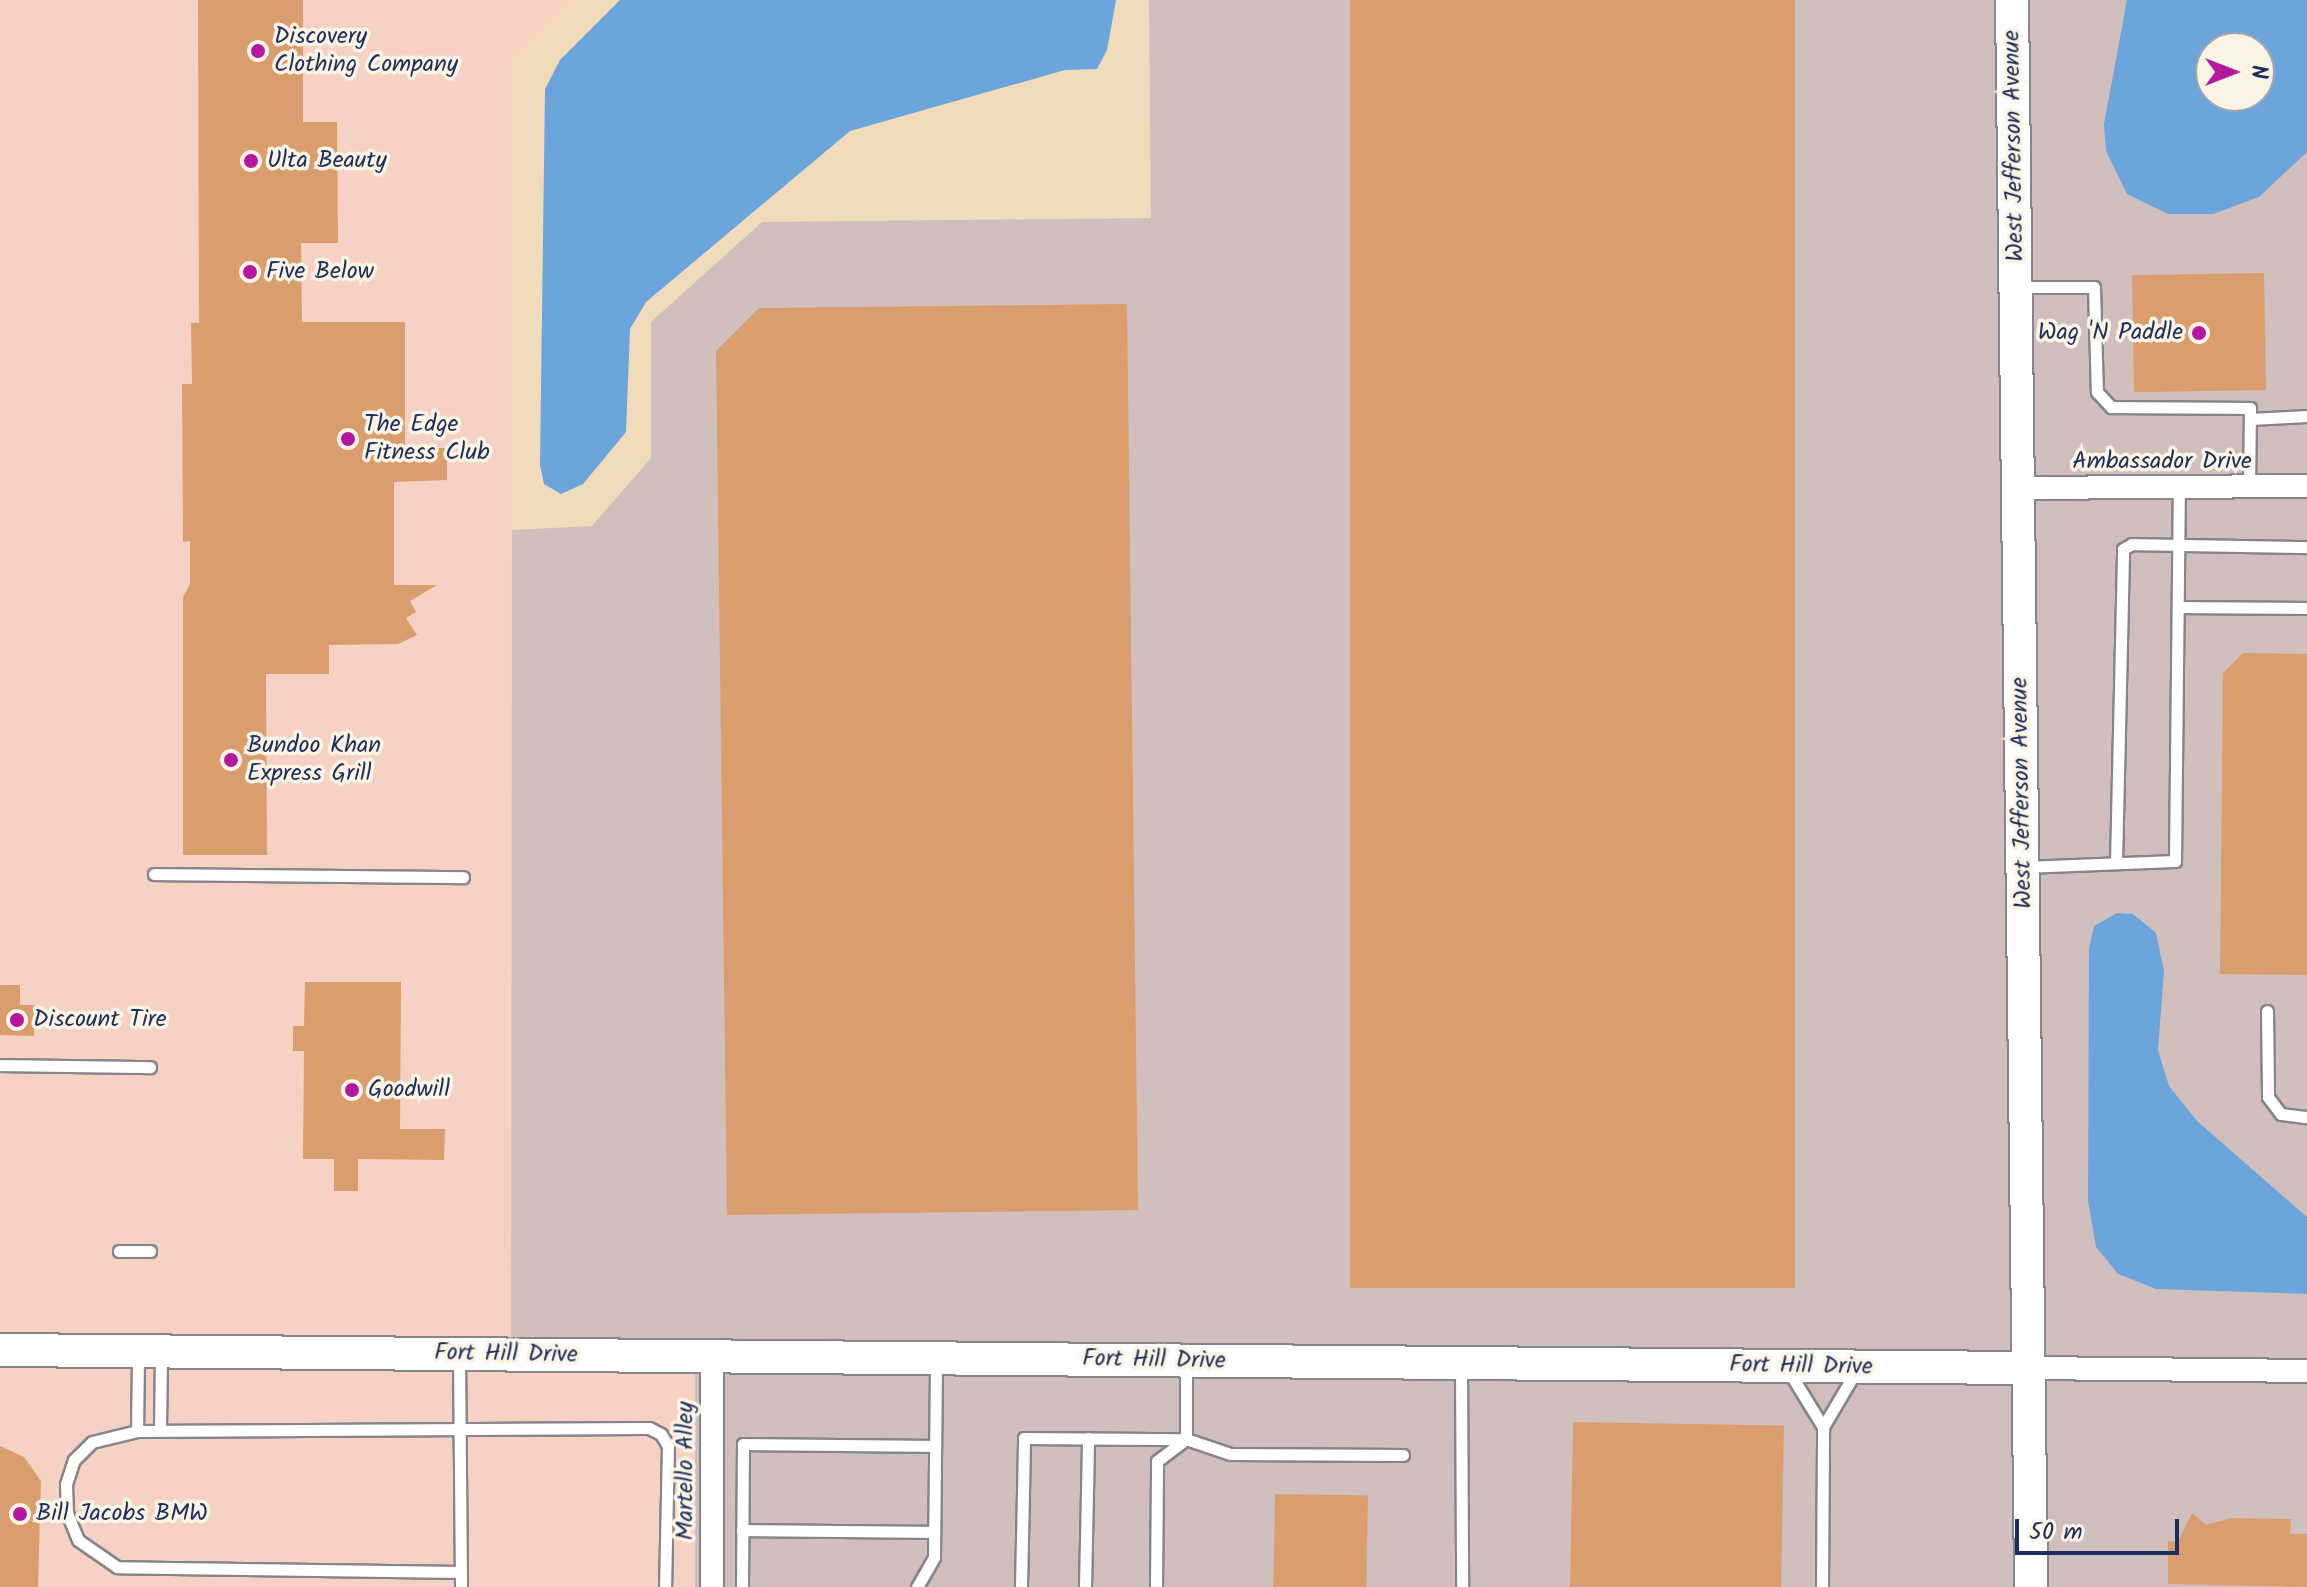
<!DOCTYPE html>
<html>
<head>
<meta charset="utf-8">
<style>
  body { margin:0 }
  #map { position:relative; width:2307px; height:1587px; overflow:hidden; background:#f0dbba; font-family:Kalam,sans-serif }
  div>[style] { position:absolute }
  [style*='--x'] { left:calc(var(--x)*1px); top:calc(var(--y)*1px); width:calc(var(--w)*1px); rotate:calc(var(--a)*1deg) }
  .built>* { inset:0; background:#f6d2c4 }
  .industrial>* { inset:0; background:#d1bfbe }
  .water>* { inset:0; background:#6ba5db }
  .building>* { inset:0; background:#da9d6d; transform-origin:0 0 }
  .roads { filter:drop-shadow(2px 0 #86858c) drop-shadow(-2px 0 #86858c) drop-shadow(0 2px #86858c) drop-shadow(0 -2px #86858c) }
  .lane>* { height:11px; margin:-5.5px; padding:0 5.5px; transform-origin:5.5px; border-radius:5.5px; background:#fff }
  .street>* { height:22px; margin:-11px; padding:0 11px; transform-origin:11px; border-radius:11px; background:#fff }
  .secondary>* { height:32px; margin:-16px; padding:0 16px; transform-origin:16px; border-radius:16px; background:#fff }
  .dots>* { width:22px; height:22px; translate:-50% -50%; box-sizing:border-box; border:4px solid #fcf5e5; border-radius:50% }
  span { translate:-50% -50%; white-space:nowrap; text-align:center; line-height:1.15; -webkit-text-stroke:7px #fcf5e5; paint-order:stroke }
  .poi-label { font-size:24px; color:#1b2f5e }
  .left { translate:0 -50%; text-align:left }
  .right { translate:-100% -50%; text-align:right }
  .street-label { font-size:24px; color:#1b2f5e }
  .north { position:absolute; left:2195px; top:32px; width:80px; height:80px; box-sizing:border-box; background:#fcf5e5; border:2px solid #a2a6af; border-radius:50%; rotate:90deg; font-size:22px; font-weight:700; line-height:32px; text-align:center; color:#1b2f5e }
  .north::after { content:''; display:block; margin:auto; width:28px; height:36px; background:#b5179e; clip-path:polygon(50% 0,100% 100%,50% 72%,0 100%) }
  .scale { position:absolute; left:2015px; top:1519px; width:164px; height:36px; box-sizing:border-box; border:4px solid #1b2f5e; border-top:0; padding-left:10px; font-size:24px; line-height:28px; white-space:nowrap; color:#1b2f5e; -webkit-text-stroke:6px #fcf5e5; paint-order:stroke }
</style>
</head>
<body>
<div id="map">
  <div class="built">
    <div style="clip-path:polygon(0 0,572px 0,512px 60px,511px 1347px,695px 1349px,695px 1587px,0 1587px)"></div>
  </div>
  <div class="industrial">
    <div style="clip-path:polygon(evenodd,1149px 0,2307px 0,2307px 1587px,695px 1587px,695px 1349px,511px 1348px,512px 530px,592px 526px,651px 458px,651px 322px,762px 222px,1151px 218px,1149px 0,2211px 48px,2259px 48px,2259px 96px,2211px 96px,2211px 48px)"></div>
  </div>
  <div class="water">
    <div style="clip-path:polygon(620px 0,1116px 0,1107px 50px,1097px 69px,1065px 70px,850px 131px,646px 302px,630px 329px,626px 432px,583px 484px,561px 494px,544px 484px,540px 465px,545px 89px,560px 60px)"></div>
    <div style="clip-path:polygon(evenodd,2127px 0,2307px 0,2307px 152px,2259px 197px,2213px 214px,2168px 214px,2127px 194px,2106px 151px,2104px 124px,2127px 0,2259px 48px,2259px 96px,2211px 96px,2211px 48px,2259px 48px)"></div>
    <div style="clip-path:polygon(2117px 913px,2133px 914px,2156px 933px,2164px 971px,2158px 1050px,2169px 1086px,2197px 1121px,2307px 1217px,2307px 1294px,2156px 1289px,2118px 1274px,2096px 1247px,2088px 1201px,2089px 949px,2094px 926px)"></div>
  </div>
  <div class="building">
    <div style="clip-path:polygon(198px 0,303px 0,303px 122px,337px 122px,338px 243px,301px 243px,302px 322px,405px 322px,405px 448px,447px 448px,447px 480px,394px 482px,394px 585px,437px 585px,410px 601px,416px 612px,406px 618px,417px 635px,398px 644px,329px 645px,329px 674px,266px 674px,267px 855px,183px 855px,183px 597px,190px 584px,190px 541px,183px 542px,182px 384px,192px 384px,191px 323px,199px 323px)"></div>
    <div style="left:1350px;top:0;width:445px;height:1288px"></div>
    <div style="left:2264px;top:273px;width:117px;height:132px;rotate:89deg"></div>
    <div style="clip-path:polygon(1127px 304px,1138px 1210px,727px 1215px,716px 351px,759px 308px)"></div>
    <div style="clip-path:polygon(2243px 653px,2307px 654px,2307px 975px,2220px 974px,2223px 673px)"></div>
    <div style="clip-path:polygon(305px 982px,401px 982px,400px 1129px,445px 1129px,444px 1160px,358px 1159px,358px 1191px,334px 1191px,334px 1159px,303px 1159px,304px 1051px,293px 1051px,293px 1026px,304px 1026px)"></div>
    <div style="clip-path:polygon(0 985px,20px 985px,20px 1005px,35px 1005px,34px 1036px,0 1035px)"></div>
    <div style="left:1573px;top:1422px;width:211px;height:165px;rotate:1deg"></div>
    <div style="clip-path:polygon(0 1446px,24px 1457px,41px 1481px,38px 1587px,0 1587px)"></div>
    <div style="left:1275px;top:1494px;width:93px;height:93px;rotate:1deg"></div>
    <div style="clip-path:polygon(2192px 1513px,2206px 1525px,2232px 1518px,2291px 1519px,2290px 1534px,2307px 1534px,2307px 1587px,2168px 1584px,2168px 1541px,2178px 1542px)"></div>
  </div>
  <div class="roads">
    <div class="lane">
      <div style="--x:2016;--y:287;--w:78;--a:0"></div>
      <div style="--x:2094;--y:287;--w:105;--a:88.4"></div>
      <div style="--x:2097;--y:392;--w:21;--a:47"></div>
      <div style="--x:2111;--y:407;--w:139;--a:0.4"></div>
      <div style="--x:2250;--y:408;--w:80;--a:90.7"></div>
      <div style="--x:2250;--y:419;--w:57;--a:-3"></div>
      <div style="--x:2178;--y:607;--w:129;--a:0.4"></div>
      <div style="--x:2116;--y:863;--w:314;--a:-88.7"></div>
      <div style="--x:2123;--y:549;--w:10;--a:-29"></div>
      <div style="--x:2132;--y:544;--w:175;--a:1"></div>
      <div style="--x:2023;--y:867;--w:152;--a:-2.3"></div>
      <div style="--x:2175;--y:861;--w:373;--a:-89.4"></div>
      <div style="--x:154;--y:874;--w:309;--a:0.6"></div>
      <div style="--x:2267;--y:1011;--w:86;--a:89.3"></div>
      <div style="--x:2268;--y:1097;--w:21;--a:53"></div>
      <div style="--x:2281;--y:1114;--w:26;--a:7"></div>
      <div style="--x:0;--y:1065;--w:150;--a:0.8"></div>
      <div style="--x:119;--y:1251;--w:31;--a:0"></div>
      <div style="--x:459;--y:1356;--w:231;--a:89.5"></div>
      <div style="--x:1461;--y:1364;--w:223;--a:89.7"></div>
      <div style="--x:1788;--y:1370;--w:67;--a:58.4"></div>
      <div style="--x:160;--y:1429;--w:75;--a:-89.2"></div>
      <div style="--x:137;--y:1431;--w:76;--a:-89.2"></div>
      <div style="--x:742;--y:1530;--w:192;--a:0.6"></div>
      <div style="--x:461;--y:1572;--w:344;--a:-179.2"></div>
      <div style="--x:117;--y:1567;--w:47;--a:-145.3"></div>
      <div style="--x:78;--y:1540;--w:29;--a:-112"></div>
      <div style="--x:67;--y:1513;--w:29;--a:-92"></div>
      <div style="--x:66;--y:1484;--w:25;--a:-72"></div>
      <div style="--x:74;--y:1460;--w:25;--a:-45"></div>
      <div style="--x:92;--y:1442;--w:46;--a:-13.7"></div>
      <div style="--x:137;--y:1431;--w:512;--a:-0.34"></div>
      <div style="--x:649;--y:1428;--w:13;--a:27"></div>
      <div style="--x:661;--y:1434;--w:14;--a:60"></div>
      <div style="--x:668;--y:1446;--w:141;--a:91.2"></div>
      <div style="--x:742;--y:1587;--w:143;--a:-89.6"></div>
      <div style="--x:743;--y:1444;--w:192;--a:0.6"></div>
      <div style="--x:917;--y:1587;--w:34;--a:-60"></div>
      <div style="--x:934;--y:1557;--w:197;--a:-89.4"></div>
      <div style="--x:1021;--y:1587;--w:149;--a:-88.8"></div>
      <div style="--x:1024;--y:1438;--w:162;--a:0.4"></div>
      <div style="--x:1186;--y:1439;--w:46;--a:18.8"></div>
      <div style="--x:1230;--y:1454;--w:173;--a:0.3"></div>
      <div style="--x:1085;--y:1587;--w:149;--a:-88.8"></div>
      <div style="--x:1156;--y:1587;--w:126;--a:-89.5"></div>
      <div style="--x:1157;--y:1461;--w:36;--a:-37"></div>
      <div style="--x:1186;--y:1439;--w:77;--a:-90"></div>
      <div style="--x:1822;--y:1587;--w:160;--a:-89.6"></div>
      <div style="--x:1823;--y:1427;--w:65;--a:-59.5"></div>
    </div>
    <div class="street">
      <div style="--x:2018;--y:488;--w:289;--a:-0.4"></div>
      <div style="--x:2028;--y:1368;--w:279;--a:0.6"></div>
      <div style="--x:712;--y:1587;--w:232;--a:-90"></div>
    </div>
    <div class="secondary">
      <div style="--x:2012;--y:0;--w:1587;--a:89.31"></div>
      <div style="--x:0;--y:1350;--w:2028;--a:0.51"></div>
    </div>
  </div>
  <div class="dots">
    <div style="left:258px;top:51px;background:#b5179e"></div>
    <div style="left:251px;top:161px;background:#b5179e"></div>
    <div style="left:250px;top:272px;background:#b5179e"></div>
    <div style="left:2199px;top:333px;background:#b5179e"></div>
    <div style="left:348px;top:439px;background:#b5179e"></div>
    <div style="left:231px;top:760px;background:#b5179e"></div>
    <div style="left:17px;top:1020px;background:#b5179e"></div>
    <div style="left:352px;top:1090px;background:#b5179e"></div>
    <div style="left:20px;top:1514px;background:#b5179e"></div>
  </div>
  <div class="poi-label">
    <span class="left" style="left:274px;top:51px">Discovery<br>Clothing Company</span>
    <span class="left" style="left:267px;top:161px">Ulta Beauty</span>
    <span class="left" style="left:266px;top:272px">Five Below</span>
    <span class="right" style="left:2183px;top:333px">Wag 'N Paddle</span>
    <span class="left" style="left:364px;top:439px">The Edge<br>Fitness Club</span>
    <span class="left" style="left:247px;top:760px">Bundoo Khan<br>Express Grill</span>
    <span class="left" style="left:33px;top:1020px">Discount Tire</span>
    <span class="left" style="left:368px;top:1090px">Goodwill</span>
    <span class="left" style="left:36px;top:1514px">Bill Jacobs BMW</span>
  </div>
  <div class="street-label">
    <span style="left:2014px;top:146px;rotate:-91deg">West Jefferson Avenue</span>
    <span style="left:2162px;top:462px">Ambassador Drive</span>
    <span style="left:2022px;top:793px;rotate:-91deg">West Jefferson Avenue</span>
    <span style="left:506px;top:1354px;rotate:1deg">Fort Hill Drive</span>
    <span style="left:1154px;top:1360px;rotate:1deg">Fort Hill Drive</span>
    <span style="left:1801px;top:1366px;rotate:1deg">Fort Hill Drive</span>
    <span style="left:686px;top:1471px;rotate:-90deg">Martello Alley</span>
  </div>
  <div class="north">N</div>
  <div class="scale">50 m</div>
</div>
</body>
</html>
